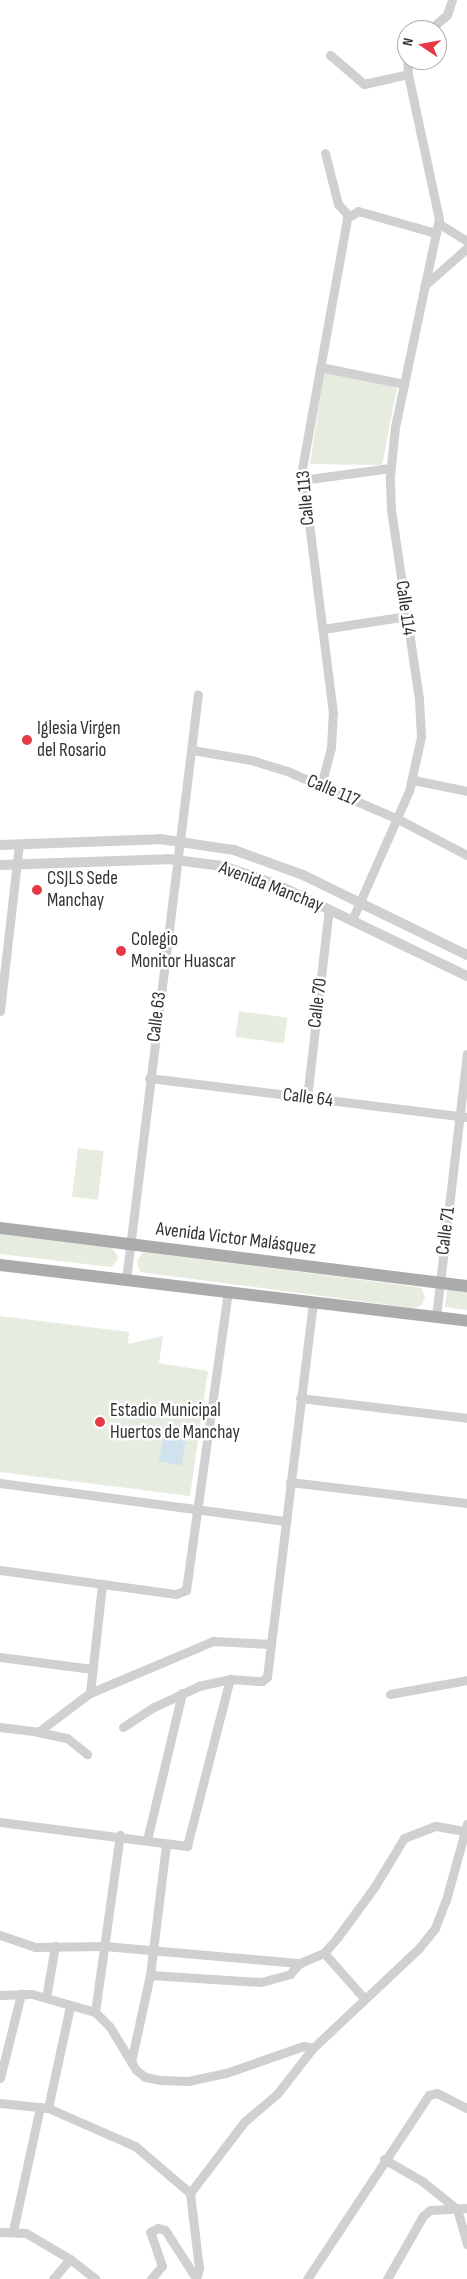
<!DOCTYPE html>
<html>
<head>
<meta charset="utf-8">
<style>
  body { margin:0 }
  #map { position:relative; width:467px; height:2279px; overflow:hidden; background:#fff; font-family:"Sofia Sans Condensed",sans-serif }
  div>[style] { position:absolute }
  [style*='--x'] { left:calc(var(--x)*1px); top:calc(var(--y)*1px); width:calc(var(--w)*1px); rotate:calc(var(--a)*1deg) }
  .green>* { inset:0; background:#e6ecdf; transform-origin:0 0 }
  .water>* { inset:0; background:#cfe2ee; transform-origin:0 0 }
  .minor>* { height:9px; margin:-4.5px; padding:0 4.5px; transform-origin:4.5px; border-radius:4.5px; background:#d0d0d0 }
  .tertiary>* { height:10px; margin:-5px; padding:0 5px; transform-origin:5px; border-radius:5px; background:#d0d0d0 }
  .primary>* { height:12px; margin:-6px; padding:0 6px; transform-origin:6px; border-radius:6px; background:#ababab }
  .dots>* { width:14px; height:14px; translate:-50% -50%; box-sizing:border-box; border:2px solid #fff; border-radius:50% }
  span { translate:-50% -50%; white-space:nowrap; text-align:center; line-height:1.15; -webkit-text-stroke:5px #fff; paint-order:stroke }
  .street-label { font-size:19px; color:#333 }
  .poi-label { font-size:19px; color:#333 }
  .left { translate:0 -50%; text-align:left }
  .north { position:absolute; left:397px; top:20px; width:50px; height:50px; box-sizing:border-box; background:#fff; border:1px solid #adadad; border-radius:50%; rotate:282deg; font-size:14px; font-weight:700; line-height:20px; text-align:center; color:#333 }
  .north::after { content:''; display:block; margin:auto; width:18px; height:22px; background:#e63946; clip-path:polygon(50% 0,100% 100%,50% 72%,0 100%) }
</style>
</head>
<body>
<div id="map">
  <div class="green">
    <div style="clip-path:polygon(324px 371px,397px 388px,382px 465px,310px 464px)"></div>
    <div style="left:239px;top:1011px;width:49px;height:26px;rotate:8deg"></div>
    <div style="left:78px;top:1148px;width:26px;height:49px;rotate:7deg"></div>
    <div style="clip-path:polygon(0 1234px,112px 1248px,118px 1256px,117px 1261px,111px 1267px,0 1254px)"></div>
    <div style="clip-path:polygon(143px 1252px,417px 1287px,422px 1289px,425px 1297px,421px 1306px,413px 1308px,140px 1272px,137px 1261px)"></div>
    <div style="clip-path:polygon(447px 1289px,467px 1292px,467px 1310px,445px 1307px)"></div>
    <div style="clip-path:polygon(0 1316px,129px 1332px,128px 1344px,163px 1336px,159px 1363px,208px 1371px,190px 1496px,0 1472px)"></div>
  </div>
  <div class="water">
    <div style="left:165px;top:1427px;width:23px;height:35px;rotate:10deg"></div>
  </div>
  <div class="minor">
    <div style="--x:429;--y:30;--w:23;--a:-40"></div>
    <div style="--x:447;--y:15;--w:16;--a:-72"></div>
    <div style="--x:330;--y:55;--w:45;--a:40.5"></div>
    <div style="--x:364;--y:84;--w:45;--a:-12.8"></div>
    <div style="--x:325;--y:153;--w:53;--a:75.7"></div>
    <div style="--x:338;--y:204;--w:15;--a:48"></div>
    <div style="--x:438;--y:223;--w:34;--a:32"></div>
    <div style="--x:424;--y:286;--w:57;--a:-41.5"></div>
    <div style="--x:320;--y:367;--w:86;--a:11.4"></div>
    <div style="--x:302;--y:480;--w:89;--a:-7.8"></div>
    <div style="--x:323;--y:629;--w:85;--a:-8.8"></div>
    <div style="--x:192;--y:750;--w:60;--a:9.6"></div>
    <div style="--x:251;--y:760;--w:38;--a:17"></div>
    <div style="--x:287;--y:771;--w:121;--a:23.4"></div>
    <div style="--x:398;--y:819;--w:78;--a:27.6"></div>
    <div style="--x:413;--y:780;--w:55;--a:11.5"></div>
    <div style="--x:321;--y:785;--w:38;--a:-75"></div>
    <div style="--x:331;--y:748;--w:35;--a:-87"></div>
    <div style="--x:333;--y:713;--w:246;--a:-97.2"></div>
    <div style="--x:302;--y:469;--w:255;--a:-79.8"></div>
    <div style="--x:347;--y:218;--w:13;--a:-32"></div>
    <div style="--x:358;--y:211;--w:81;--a:15.8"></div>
    <div style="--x:352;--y:920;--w:141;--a:-66.2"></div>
    <div style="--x:409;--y:791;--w:55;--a:-77.5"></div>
    <div style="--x:421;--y:737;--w:38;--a:-93"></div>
    <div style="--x:419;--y:699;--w:191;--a:-98.4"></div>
    <div style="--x:391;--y:510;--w:34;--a:-92"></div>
    <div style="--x:390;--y:476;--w:49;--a:-84.2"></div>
    <div style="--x:395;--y:427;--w:213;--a:-78.1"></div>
    <div style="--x:439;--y:219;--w:148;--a:-102.1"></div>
    <div style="--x:408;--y:74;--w:21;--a:-93"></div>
    <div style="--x:0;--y:1011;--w:168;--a:-83.5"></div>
    <div style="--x:149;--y:1078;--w:320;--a:7"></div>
    <div style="--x:307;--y:1098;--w:190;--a:-83.4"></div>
    <div style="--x:126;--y:1280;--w:590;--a:-83"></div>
    <div style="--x:436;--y:1317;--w:265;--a:-83.3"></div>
    <div style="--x:300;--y:1398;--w:168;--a:6.8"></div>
    <div style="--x:290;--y:1482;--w:178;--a:6.8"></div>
    <div style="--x:0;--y:1483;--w:288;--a:7.6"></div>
    <div style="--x:0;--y:1570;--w:178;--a:7.8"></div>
    <div style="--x:176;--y:1594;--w:11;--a:-22"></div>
    <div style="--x:186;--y:1590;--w:301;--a:-82"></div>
    <div style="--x:0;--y:1657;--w:93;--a:7.4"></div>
    <div style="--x:90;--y:1693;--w:110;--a:-83.7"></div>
    <div style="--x:390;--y:1694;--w:78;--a:-10.3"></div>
    <div style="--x:0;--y:1727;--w:38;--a:7"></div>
    <div style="--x:38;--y:1732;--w:65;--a:-36.9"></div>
    <div style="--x:90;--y:1693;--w:134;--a:-22.9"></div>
    <div style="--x:213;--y:1641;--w:58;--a:3"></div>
    <div style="--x:123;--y:1727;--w:37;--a:-33"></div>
    <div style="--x:154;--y:1707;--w:50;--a:-25"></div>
    <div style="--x:199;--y:1686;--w:32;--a:-13"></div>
    <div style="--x:230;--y:1679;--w:32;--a:4"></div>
    <div style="--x:262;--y:1681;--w:6;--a:-39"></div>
    <div style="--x:267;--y:1677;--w:378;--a:-83"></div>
    <div style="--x:38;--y:1732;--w:30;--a:12"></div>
    <div style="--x:67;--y:1738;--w:26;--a:39"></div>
    <div style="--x:0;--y:1822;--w:189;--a:7.3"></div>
    <div style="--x:187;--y:1846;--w:172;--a:-75.6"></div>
    <div style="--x:147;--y:1840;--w:151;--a:-76.6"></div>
    <div style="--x:0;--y:1935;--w:37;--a:19"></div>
    <div style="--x:35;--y:1947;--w:69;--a:-0.8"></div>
    <div style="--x:104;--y:1946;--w:197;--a:5"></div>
    <div style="--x:300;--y:1963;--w:26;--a:-23"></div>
    <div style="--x:324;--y:1953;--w:20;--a:-49"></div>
    <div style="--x:337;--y:1938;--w:64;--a:-53.8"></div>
    <div style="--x:375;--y:1886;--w:56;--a:-58.9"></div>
    <div style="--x:404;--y:1838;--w:34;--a:-21"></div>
    <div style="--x:436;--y:1826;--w:29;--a:10"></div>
    <div style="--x:324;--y:1953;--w:60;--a:48.4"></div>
    <div style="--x:150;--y:1975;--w:111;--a:3.6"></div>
    <div style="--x:261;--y:1982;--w:30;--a:-15"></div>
    <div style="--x:290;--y:1974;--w:15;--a:-48"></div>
    <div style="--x:0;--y:1995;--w:32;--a:-2"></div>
    <div style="--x:32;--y:1994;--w:66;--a:15.9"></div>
    <div style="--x:95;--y:2012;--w:21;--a:45"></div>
    <div style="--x:110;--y:2027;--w:50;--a:58.8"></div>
    <div style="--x:136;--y:2070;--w:11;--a:38"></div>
    <div style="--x:145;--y:2077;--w:15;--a:11"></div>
    <div style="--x:160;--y:2080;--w:28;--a:2"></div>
    <div style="--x:188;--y:2081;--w:39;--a:-12"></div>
    <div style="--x:226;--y:2073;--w:82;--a:-19.3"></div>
    <div style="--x:303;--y:2046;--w:10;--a:11"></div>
    <div style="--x:46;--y:1998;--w:53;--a:-80.2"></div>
    <div style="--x:95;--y:2012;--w:179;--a:-82"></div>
    <div style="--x:131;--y:2062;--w:89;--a:-77.7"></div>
    <div style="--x:150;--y:1975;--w:132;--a:-83"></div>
    <div style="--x:0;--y:2078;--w:87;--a:-76"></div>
    <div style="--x:0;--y:2103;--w:48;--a:5.9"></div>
    <div style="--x:48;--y:2108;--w:95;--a:23.6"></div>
    <div style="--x:135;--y:2146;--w:72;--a:40.5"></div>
    <div style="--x:190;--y:2193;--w:76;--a:83.2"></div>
    <div style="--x:199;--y:2268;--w:11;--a:105"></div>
    <div style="--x:48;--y:2108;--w:104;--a:-77.8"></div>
    <div style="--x:384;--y:2159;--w:44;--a:30.1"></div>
    <div style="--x:422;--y:2181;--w:45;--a:38.7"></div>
    <div style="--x:457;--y:2209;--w:37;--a:74"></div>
    <div style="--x:190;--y:2193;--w:89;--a:-52.7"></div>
    <div style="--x:244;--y:2122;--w:43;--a:-40.3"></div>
    <div style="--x:277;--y:2094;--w:58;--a:-52"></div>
    <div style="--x:313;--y:2048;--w:146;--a:-43.3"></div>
    <div style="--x:419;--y:1948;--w:26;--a:-51"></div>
    <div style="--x:435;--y:1928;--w:30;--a:-69"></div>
    <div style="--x:446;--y:1900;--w:79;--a:-74.6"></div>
    <div style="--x:13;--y:2231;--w:127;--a:-77.7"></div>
    <div style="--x:0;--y:2232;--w:26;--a:2"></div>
    <div style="--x:26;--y:2233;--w:51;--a:30.6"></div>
    <div style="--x:70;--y:2259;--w:33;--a:38"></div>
    <div style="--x:53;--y:2279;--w:26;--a:-50"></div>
    <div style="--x:151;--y:2279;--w:17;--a:-50"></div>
    <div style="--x:162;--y:2266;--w:36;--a:-109"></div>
    <div style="--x:150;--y:2232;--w:9;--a:-27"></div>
    <div style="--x:158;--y:2228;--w:7;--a:16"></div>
    <div style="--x:165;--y:2230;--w:57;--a:57.1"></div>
    <div style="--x:307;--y:2279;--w:221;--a:-56.5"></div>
    <div style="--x:429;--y:2095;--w:8;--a:-14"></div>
    <div style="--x:437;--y:2093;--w:34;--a:27"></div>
    <div style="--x:387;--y:2279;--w:73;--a:-60.3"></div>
    <div style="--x:423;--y:2216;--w:9;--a:-41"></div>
    <div style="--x:430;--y:2210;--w:37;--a:-3"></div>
  </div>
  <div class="tertiary">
    <div style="--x:0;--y:845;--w:160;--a:-2.1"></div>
    <div style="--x:160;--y:839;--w:75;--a:8.5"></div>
    <div style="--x:234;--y:850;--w:73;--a:19.9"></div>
    <div style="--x:303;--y:875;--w:182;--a:26"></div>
    <div style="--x:0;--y:865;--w:168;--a:-2"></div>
    <div style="--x:168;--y:859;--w:55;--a:7.3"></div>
    <div style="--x:223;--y:866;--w:60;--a:19.3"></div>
    <div style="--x:280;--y:886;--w:208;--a:25.7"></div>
  </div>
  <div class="primary">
    <div style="--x:0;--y:1228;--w:471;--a:7.1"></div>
    <div style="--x:0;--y:1265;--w:470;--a:6.8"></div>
  </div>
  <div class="dots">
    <div style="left:27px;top:740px;background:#e63946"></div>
    <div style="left:37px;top:890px;background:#e63946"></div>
    <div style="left:121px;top:951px;background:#e63946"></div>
    <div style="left:100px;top:1422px;background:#e63946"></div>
  </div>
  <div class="street-label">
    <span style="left:306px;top:498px;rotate:-95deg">Calle 113</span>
    <span style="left:405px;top:608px;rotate:82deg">Calle 114</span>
    <span style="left:333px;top:791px;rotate:23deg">Calle 117</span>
    <span style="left:271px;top:887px;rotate:21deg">Avenida Manchay</span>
    <span style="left:318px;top:1003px;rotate:-83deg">Calle 70</span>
    <span style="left:157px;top:1017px;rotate:-83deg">Calle 63</span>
    <span style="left:308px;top:1098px;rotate:7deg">Calle 64</span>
    <span style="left:446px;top:1231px;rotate:-83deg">Calle 71</span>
    <span style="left:236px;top:1239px;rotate:7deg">Avenida Victor Malásquez</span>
  </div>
  <div class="poi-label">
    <span class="left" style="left:37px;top:740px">Iglesia Virgen<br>del Rosario</span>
    <span class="left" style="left:47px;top:890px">CSJLS Sede<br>Manchay</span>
    <span class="left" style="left:131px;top:951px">Colegio<br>Monitor Huascar</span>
    <span class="left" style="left:110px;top:1422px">Estadio Municipal<br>Huertos de Manchay</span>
  </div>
  <div class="north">N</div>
</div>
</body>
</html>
